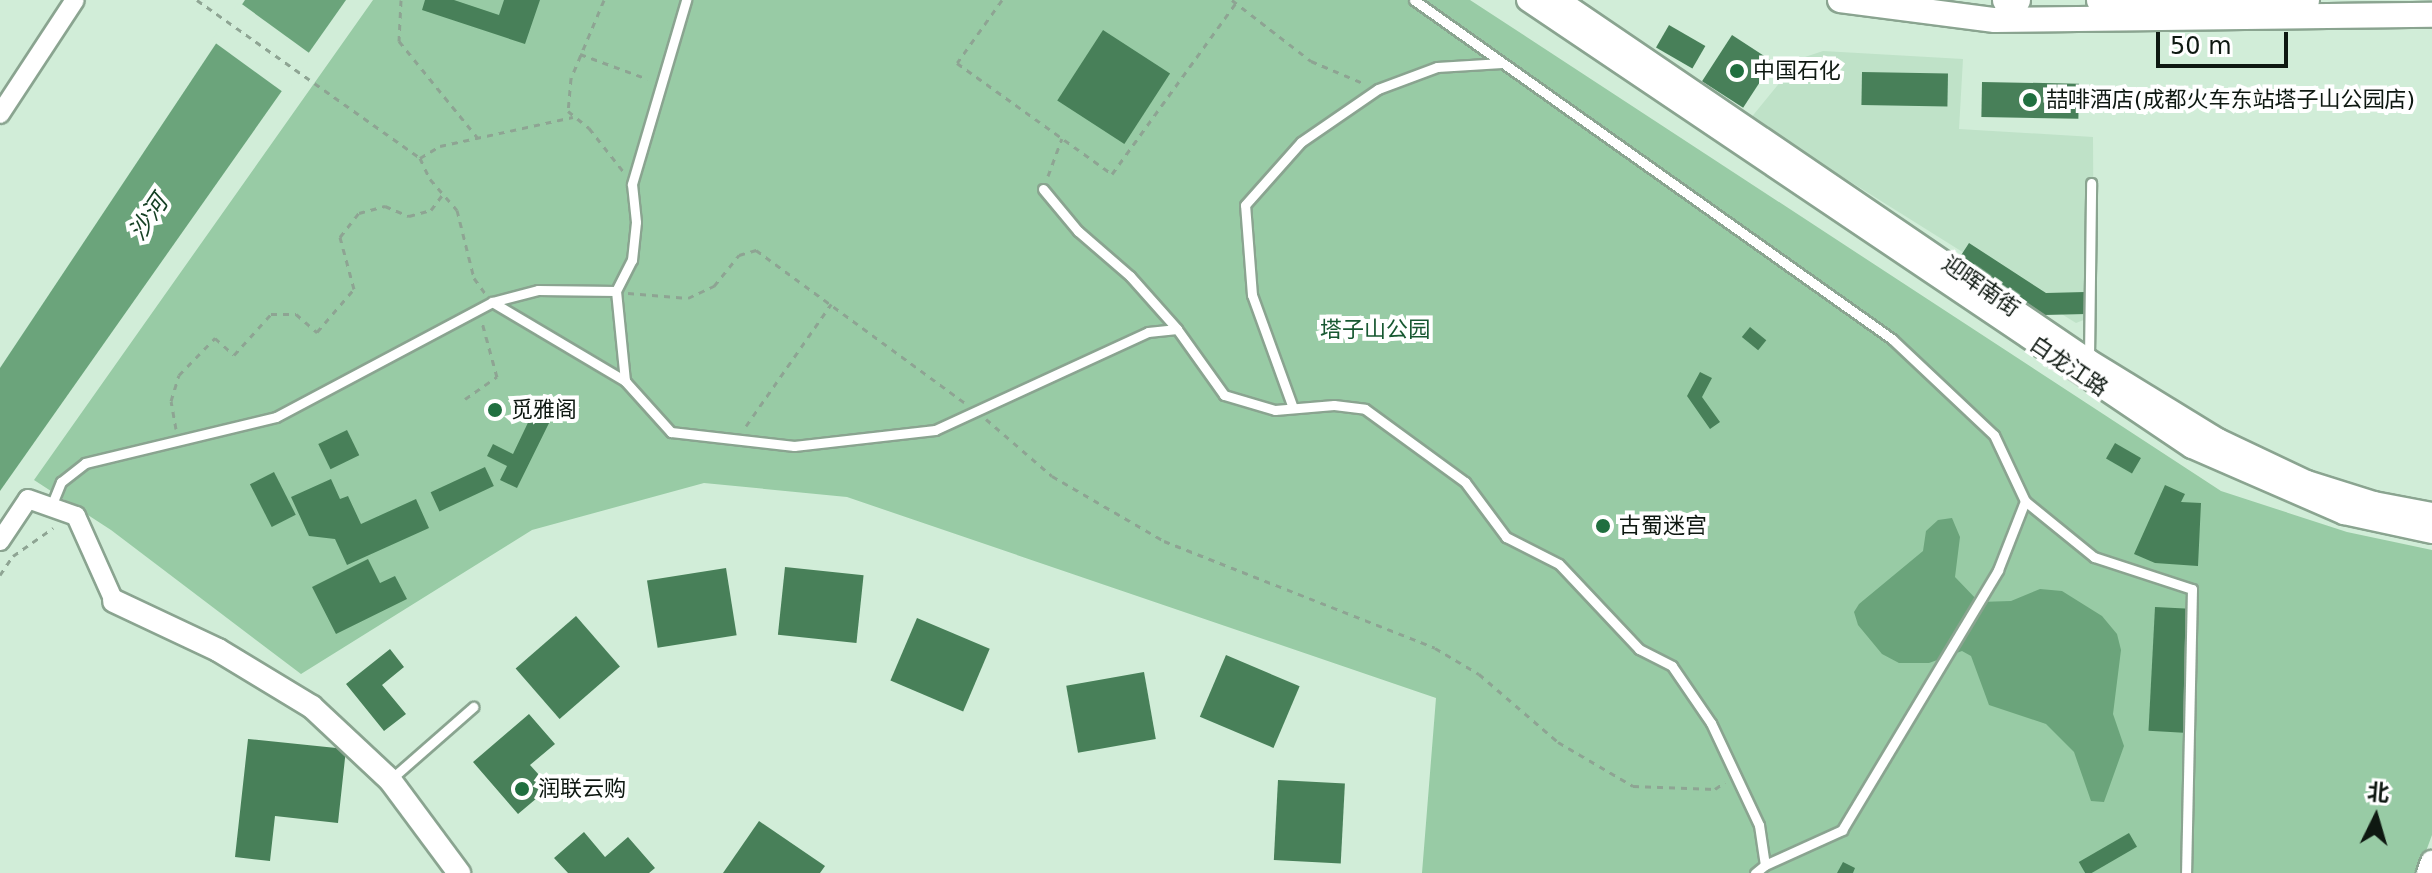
<!DOCTYPE html>
<html>
<head>
<meta charset="utf-8">
<style>
  body { margin:0 }
  #map { position:relative; width:2432px; height:873px; overflow:hidden; background:#d1edd8; font-family:"DejaVu Sans","Noto Sans SC",sans-serif }
  div>[style] { position:absolute }
  [style*='--x'] { left:calc(var(--x)*1px); top:calc(var(--y)*1px); width:calc(var(--w)*1px); rotate:calc(var(--a)*1deg) }
  .built>* { inset:0; background:#bfe2c8 }
  .green>* { inset:0; background:#98cba5 }
  .water>* { inset:0; background:#6ba47b }
  .pier>* { inset:0; background:#d1edd8; transform-origin:0 0 }
  .building>* { inset:0; background:#488059; transform-origin:0 0 }
  .path>* { height:3px; margin-top:-1.5px; transform-origin:0; background:repeating-linear-gradient(90deg,#8ea493 0 6px,transparent 0 12px) }
  .roads { filter:drop-shadow(2px 0 #8aa490) drop-shadow(-2px 0 #8aa490) drop-shadow(0 2px #8aa490) drop-shadow(0 -2px #8aa490) }
  .service>* { height:9px; margin:-4.5px; padding:0 4.5px; transform-origin:4.5px; border-radius:4.5px; background:#fff }
  .minor>* { height:18px; margin:-9px; padding:0 9px; transform-origin:9px; border-radius:9px; background:#fff }
  .tertiary>* { height:22px; margin:-11px; padding:0 11px; transform-origin:11px; border-radius:11px; background:#fff }
  .secondary>* { height:24px; margin:-12px; padding:0 12px; transform-origin:12px; border-radius:12px; background:#fff }
  .trunk>* { height:28px; margin:-14px; padding:0 14px; transform-origin:14px; border-radius:14px; background:#fff }
  .dots>* { width:22px; height:22px; translate:-50% -50%; box-sizing:border-box; border:4px solid #fff; border-radius:50% }
  span { translate:-50% -50%; white-space:nowrap; text-align:center; line-height:1.15; -webkit-text-stroke:8px #fff; paint-order:stroke }
  .poi-label { font-size:22px; color:#0e1811 }
  .left { translate:0 -50%; text-align:left }
  .street-label { font-size:22px; color:#0e1811 }
  .park-label { font-size:22px; color:#175831 }
  .water-label { font-size:24px; color:#164125; font-style:italic }
  .north { position:absolute; left:2336px; top:777px; width:80px; height:80px; -webkit-text-stroke:6px #fff; paint-order:stroke; rotate:5deg; font-size:22px; font-weight:700; line-height:32px; text-align:center; color:#0e1811 }
  .north::after { content:''; display:block; margin:auto; width:28px; height:36px; background:#0e1811; clip-path:polygon(50% 0,100% 100%,50% 72%,0 100%) }
  .scale { position:absolute; left:2156px; top:32px; width:132px; height:36px; box-sizing:border-box; border:4px solid #0e1811; border-top:0; padding-left:10px; font-size:24px; line-height:28px; white-space:nowrap; color:#0e1811; -webkit-text-stroke:6px #fff; paint-order:stroke }
</style>
</head>
<body>
<div id="map">
  <div class="built">
    <div style="clip-path:polygon(1823px 51px,1963px 59px,1959px 129px,2093px 137px,2094px 316px,2076px 323px,1750px 119px,1799px 59px)"></div>
  </div>
  <div class="green">
    <div style="clip-path:polygon(373px 0,1470px 0,2221px 491px,2347px 532px,2432px 550px,2432px 835px,2418px 873px,1422px 873px,1436px 698px,847px 497px,704px 483px,532px 530px,301px 674px,111px 530px,34px 480px)"></div>
  </div>
  <div class="water">
    <div style="clip-path:polygon(245px 0,346px 0,0 491px,0 368px)"></div>
    <div style="clip-path:polygon(1952px 518px,1960px 537px,1955px 577px,1979px 602px,2011px 601px,2040px 589px,2062px 591px,2102px 616px,2117px 634px,2121px 650px,2113px 714px,2124px 746px,2104px 802px,2091px 801px,2074px 752px,2046px 724px,1989px 705px,1971px 656px,1962px 651px,1929px 663px,1899px 663px,1882px 654px,1858px 625px,1854px 612px,1859px 604px,1923px 551px,1926px 531px,1938px 520px)"></div>
  </div>
  <div class="pier">
    <div style="left:239px;top:2px;width:91px;height:47px;rotate:36deg"></div>
  </div>
  <div class="building">
    <div style="clip-path:polygon(425px 0,454px 0,499px 15px,504px 0,540px 0,525px 44px,422px 10px)"></div>
    <div style="left:1669px;top:25px;width:42px;height:26px;rotate:30deg"></div>
    <div style="left:1103px;top:30px;width:80px;height:84px;rotate:33deg"></div>
    <div style="left:1732px;top:35px;width:49px;height:55px;rotate:33deg"></div>
    <div style="left:1862px;top:72px;width:86px;height:33px;rotate:1deg"></div>
    <div style="left:1982px;top:82px;width:97px;height:35px;rotate:1deg"></div>
    <div style="clip-path:polygon(1969px 243px,2046px 293px,2085px 292px,2086px 314px,2044px 315px,1958px 260px)"></div>
    <div style="left:1750px;top:327px;width:21px;height:13px;rotate:39deg"></div>
    <div style="clip-path:polygon(1700px 372px,1712px 378px,1702px 397px,1720px 422px,1710px 429px,1687px 396px)"></div>
    <div style="clip-path:polygon(534px 410px,551px 419px,517px 488px,500px 480px,507px 466px,487px 456px,493px 444px,513px 454px)"></div>
    <div style="left:347px;top:430px;width:28px;height:32px;rotate:64deg"></div>
    <div style="left:2115px;top:443px;width:30px;height:18px;rotate:30deg"></div>
    <div style="left:485px;top:467px;width:21px;height:60px;rotate:65deg"></div>
    <div style="left:274px;top:472px;width:48px;height:27px;rotate:63deg"></div>
    <div style="clip-path:polygon(331px 479px,340px 499px,348px 496px,361px 524px,416px 499px,429px 528px,347px 565px,335px 539px,309px 536px,291px 497px)"></div>
    <div style="clip-path:polygon(2165px 485px,2185px 494px,2181px 502px,2201px 503px,2198px 566px,2155px 563px,2134px 554px)"></div>
    <div style="clip-path:polygon(368px 559px,380px 583px,395px 576px,407px 599px,336px 634px,312px 587px)"></div>
    <div style="left:785px;top:567px;width:79px;height:68px;rotate:6deg"></div>
    <div style="left:726px;top:568px;width:68px;height:80px;rotate:81deg"></div>
    <div style="left:2155px;top:607px;width:35px;height:124px;rotate:3deg"></div>
    <div style="left:576px;top:616px;width:67px;height:80px;rotate:49deg"></div>
    <div style="left:917px;top:618px;width:79px;height:68px;rotate:23deg"></div>
    <div style="clip-path:polygon(390px 649px,404px 667px,382px 685px,406px 714px,384px 731px,346px 684px)"></div>
    <div style="left:1226px;top:655px;width:80px;height:67px;rotate:23deg"></div>
    <div style="left:1144px;top:672px;width:68px;height:79px;rotate:80deg"></div>
    <div style="clip-path:polygon(529px 714px,555px 744px,530px 765px,550px 787px,518px 814px,473px 762px)"></div>
    <div style="clip-path:polygon(248px 739px,346px 749px,338px 823px,275px 816px,270px 861px,235px 857px)"></div>
    <div style="left:1278px;top:780px;width:67px;height:80px;rotate:3deg"></div>
    <div style="clip-path:polygon(759px 821px,825px 866px,820px 873px,723px 873px)"></div>
    <div style="clip-path:polygon(584px 832px,605px 857px,628px 837px,655px 868px,649px 873px,568px 873px,554px 858px)"></div>
    <div style="left:2129px;top:833px;width:16px;height:58px;rotate:60deg"></div>
    <div style="clip-path:polygon(1843px 862px,1855px 868px,1853px 873px,1837px 873px)"></div>
  </div>
  <div class="path">
    <div style="--x:197;--y:0;--w:273;--a:35.3"></div>
    <div style="--x:420;--y:158;--w:23;--a:65"></div>
    <div style="--x:430;--y:179;--w:41;--a:48.9"></div>
    <div style="--x:457;--y:210;--w:70;--a:76"></div>
    <div style="--x:474;--y:278;--w:19;--a:54"></div>
    <div style="--x:401;--y:0;--w:41;--a:92.8"></div>
    <div style="--x:399;--y:41;--w:124;--a:50.9"></div>
    <div style="--x:604;--y:0;--w:85;--a:112.9"></div>
    <div style="--x:571;--y:78;--w:33;--a:95"></div>
    <div style="--x:568;--y:111;--w:27;--a:39"></div>
    <div style="--x:589;--y:128;--w:55;--a:51.7"></div>
    <div style="--x:1002;--y:0;--w:77;--a:125.5"></div>
    <div style="--x:957;--y:63;--w:191;--a:35.6"></div>
    <div style="--x:1112;--y:174;--w:211;--a:-54.1"></div>
    <div style="--x:1232;--y:0;--w:100;--a:37.7"></div>
    <div style="--x:1311;--y:61;--w:56;--a:22.9"></div>
    <div style="--x:580;--y:54;--w:72;--a:20.2"></div>
    <div style="--x:420;--y:158;--w:23;--a:-31"></div>
    <div style="--x:440;--y:146;--w:136;--a:-12.3"></div>
    <div style="--x:1048;--y:176;--w:40;--a:-69.8"></div>
    <div style="--x:628;--y:293;--w:60;--a:4.8"></div>
    <div style="--x:688;--y:298;--w:29;--a:-25"></div>
    <div style="--x:714;--y:286;--w:40;--a:-51"></div>
    <div style="--x:739;--y:255;--w:18;--a:-16"></div>
    <div style="--x:756;--y:250;--w:258;--a:36.2"></div>
    <div style="--x:465;--y:399;--w:39;--a:-35"></div>
    <div style="--x:497;--y:377;--w:57;--a:-105.3"></div>
    <div style="--x:986;--y:419;--w:87;--a:40.8"></div>
    <div style="--x:1052;--y:476;--w:129;--a:30.1"></div>
    <div style="--x:1164;--y:541;--w:291;--a:21.5"></div>
    <div style="--x:1435;--y:648;--w:51;--a:30.6"></div>
    <div style="--x:1479;--y:674;--w:104;--a:40.7"></div>
    <div style="--x:1558;--y:742;--w:87;--a:30.4"></div>
    <div style="--x:1633;--y:786;--w:82;--a:2.1"></div>
    <div style="--x:1715;--y:789;--w:12;--a:-35"></div>
    <div style="--x:746;--y:426;--w:149;--a:-55.1"></div>
    <div style="--x:176;--y:429;--w:28;--a:-100"></div>
    <div style="--x:171;--y:401;--w:27;--a:-73"></div>
    <div style="--x:179;--y:375;--w:52;--a:-45.8"></div>
    <div style="--x:215;--y:338;--w:25;--a:42"></div>
    <div style="--x:234;--y:355;--w:55;--a:-47.9"></div>
    <div style="--x:271;--y:314;--w:25;--a:0"></div>
    <div style="--x:296;--y:314;--w:28;--a:41"></div>
    <div style="--x:317;--y:332;--w:57;--a:-49.3"></div>
    <div style="--x:354;--y:289;--w:54;--a:-105.1"></div>
    <div style="--x:340;--y:237;--w:31;--a:-52"></div>
    <div style="--x:359;--y:213;--w:27;--a:-15"></div>
    <div style="--x:385;--y:206;--w:26;--a:23"></div>
    <div style="--x:409;--y:216;--w:23;--a:-15"></div>
    <div style="--x:431;--y:210;--w:20;--a:-53"></div>
    <div style="--x:0;--y:575;--w:23;--a:-56"></div>
    <div style="--x:13;--y:556;--w:49;--a:-35"></div>
  </div>
  <div class="roads">
    <div class="service">
      <div style="--x:1414;--y:0;--w:586;--a:35.34"></div>
      <div style="--x:1892;--y:339;--w:140;--a:43.3"></div>
      <div style="--x:1994;--y:435;--w:73;--a:64.8"></div>
      <div style="--x:2025;--y:501;--w:89;--a:39.1"></div>
      <div style="--x:2094;--y:557;--w:103;--a:18.1"></div>
      <div style="--x:2192;--y:589;--w:284;--a:91.2"></div>
      <div style="--x:1043;--y:189;--w:55;--a:50.2"></div>
      <div style="--x:1078;--y:231;--w:69;--a:40.9"></div>
      <div style="--x:1130;--y:276;--w:71;--a:48.4"></div>
      <div style="--x:492;--y:302;--w:155;--a:30.7"></div>
      <div style="--x:625;--y:381;--w:69;--a:48"></div>
      <div style="--x:671;--y:432;--w:124;--a:6.5"></div>
      <div style="--x:794;--y:446;--w:142;--a:-6.5"></div>
      <div style="--x:935;--y:430;--w:234;--a:-24.7"></div>
      <div style="--x:1148;--y:332;--w:29;--a:-6"></div>
      <div style="--x:1177;--y:329;--w:81;--a:54.5"></div>
      <div style="--x:1224;--y:395;--w:53;--a:16.4"></div>
      <div style="--x:1275;--y:410;--w:59;--a:-4.8"></div>
      <div style="--x:1334;--y:405;--w:31;--a:7"></div>
      <div style="--x:1365;--y:409;--w:124;--a:36.1"></div>
      <div style="--x:1465;--y:482;--w:69;--a:53.3"></div>
      <div style="--x:1506;--y:537;--w:59;--a:27"></div>
      <div style="--x:1559;--y:564;--w:117;--a:46.7"></div>
      <div style="--x:1639;--y:649;--w:37;--a:27"></div>
      <div style="--x:1672;--y:666;--w:69;--a:55.6"></div>
      <div style="--x:1711;--y:723;--w:113;--a:64.8"></div>
      <div style="--x:1759;--y:825;--w:40;--a:81.5"></div>
      <div style="--x:1765;--y:865;--w:13;--a:141"></div>
      <div style="--x:2089;--y:359;--w:176;--a:-89.3"></div>
      <div style="--x:625;--y:381;--w:90;--a:-95.7"></div>
      <div style="--x:616;--y:291;--w:35;--a:-63"></div>
      <div style="--x:632;--y:260;--w:38;--a:-84"></div>
      <div style="--x:636;--y:222;--w:38;--a:-96"></div>
      <div style="--x:632;--y:184;--w:192;--a:-73.6"></div>
      <div style="--x:1293;--y:408;--w:120;--a:-109.9"></div>
      <div style="--x:1252;--y:295;--w:90;--a:-94.4"></div>
      <div style="--x:1245;--y:205;--w:84;--a:-48.4"></div>
      <div style="--x:1301;--y:142;--w:93;--a:-34.5"></div>
      <div style="--x:1378;--y:89;--w:63;--a:-20.4"></div>
      <div style="--x:1437;--y:67;--w:65;--a:-3.5"></div>
      <div style="--x:52;--y:504;--w:24;--a:-68"></div>
      <div style="--x:61;--y:482;--w:31;--a:-38"></div>
      <div style="--x:85;--y:463;--w:196;--a:-13.5"></div>
      <div style="--x:276;--y:417;--w:245;--a:-28"></div>
      <div style="--x:492;--y:302;--w:48;--a:-14.6"></div>
      <div style="--x:538;--y:290;--w:78;--a:0.7"></div>
      <div style="--x:390;--y:780;--w:111;--a:-41.3"></div>
      <div style="--x:1765;--y:865;--w:85;--a:-24.4"></div>
      <div style="--x:1842;--y:830;--w:303;--a:-59"></div>
      <div style="--x:1998;--y:570;--w:74;--a:-68.6"></div>
    </div>
    <div class="minor">
      <div style="--x:0;--y:114;--w:136;--a:-56.7"></div>
      <div style="--x:0;--y:541;--w:50;--a:-56.3"></div>
      <div style="--x:28;--y:499;--w:51;--a:19.5"></div>
      <div style="--x:76;--y:516;--w:93;--a:65.9"></div>
    </div>
    <div class="tertiary">
      <div style="--x:1528;--y:0;--w:800;--a:33.95"></div>
      <div style="--x:2192;--y:447;--w:166;--a:23.5"></div>
      <div style="--x:2344;--y:513;--w:90;--a:12.2"></div>
      <div style="--x:1558;--y:0;--w:642;--a:34.21"></div>
      <div style="--x:2089;--y:361;--w:151;--a:31.5"></div>
      <div style="--x:2218;--y:440;--w:98;--a:25.3"></div>
      <div style="--x:2307;--y:482;--w:70;--a:17.4"></div>
      <div style="--x:2374;--y:503;--w:59;--a:10.7"></div>
      <div style="--x:114;--y:601;--w:115;--a:25.2"></div>
      <div style="--x:218;--y:650;--w:110;--a:31.2"></div>
      <div style="--x:312;--y:707;--w:107;--a:43.1"></div>
      <div style="--x:390;--y:780;--w:116;--a:53.4"></div>
      <div style="--x:2428;--y:873;--w:12;--a:-70"></div>
    </div>
    <div class="secondary">
      <div style="--x:1840;--y:0;--w:156;--a:7.4"></div>
      <div style="--x:1995;--y:20;--w:437;--a:-0.7"></div>
    </div>
    <div class="trunk">
      <div style="--x:2007;--y:0;--w:9;--a:0"></div>
      <div style="--x:2101;--y:0;--w:204;--a:0"></div>
    </div>
  </div>
  <div class="dots">
    <div style="left:1737px;top:71px;background:#206f3f"></div>
    <div style="left:2030px;top:100px;background:#206f3f"></div>
    <div style="left:495px;top:410px;background:#206f3f"></div>
    <div style="left:1603px;top:526px;background:#206f3f"></div>
    <div style="left:522px;top:789px;background:#206f3f"></div>
  </div>
  <div class="poi-label">
    <span class="left" style="left:1753px;top:71px">中国石化</span>
    <span class="left" style="left:2046px;top:100px">喆啡酒店(成都火车东站塔子山公园店)</span>
    <span class="left" style="left:511px;top:410px">觅雅阁</span>
    <span class="left" style="left:1619px;top:526px">古蜀迷宫</span>
    <span class="left" style="left:538px;top:789px">润联云购</span>
  </div>
  <div class="street-label">
    <span style="left:1981px;top:286px;rotate:35deg">迎晖南街</span>
    <span style="left:2069px;top:366px;rotate:34deg">白龙江路</span>
  </div>
  <div class="park-label">
    <span style="left:1375px;top:330px">塔子山公园</span>
  </div>
  <div class="water-label">
    <span style="left:149px;top:218px;rotate:-56deg">沙河</span>
  </div>
  <div class="north">北</div>
  <div class="scale">50 m</div>
</div>
</body>
</html>
